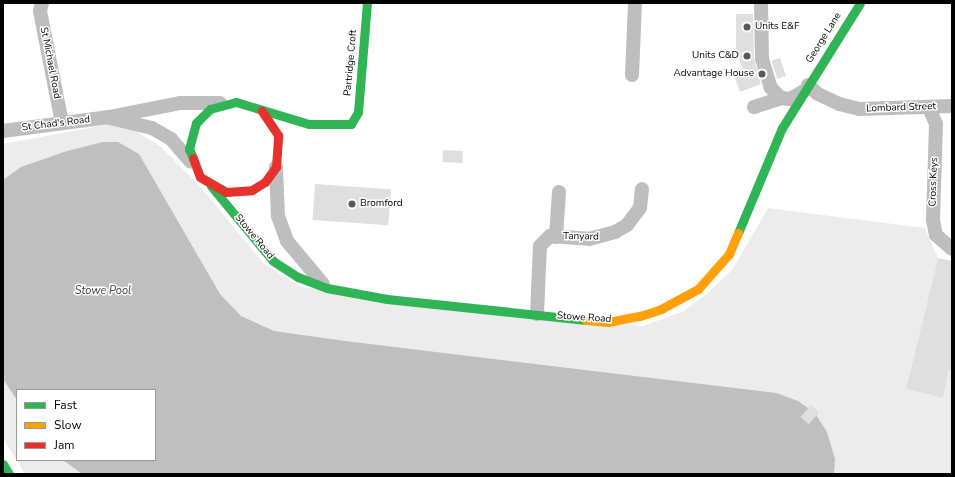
<!DOCTYPE html>
<html>
<head>
<meta charset="utf-8">
<style>
  body { margin:0 }
  #map { position:relative; width:955px; height:477px; overflow:hidden; background:#fff; font-family:"Nunito Sans",sans-serif }
  div>[style] { position:absolute }
  [style*='--x'] { left:calc(var(--x)*1px); top:calc(var(--y)*1px); width:calc(var(--w)*1px); rotate:calc(var(--a)*1deg) }
  .green>* { inset:0; background:#ececec }
  .water>* { inset:0; background:#bfbfbf }
  .building>* { inset:0; background:#dfdfdf; transform-origin:0 0 }
  .street>* { height:14px; margin:-7px; padding:0 7px; transform-origin:7px; border-radius:7px; background:#bebebe }
  .fast>* { height:9px; margin:-4.5px; padding:0 4.5px; transform-origin:4.5px; border-radius:4.5px; background:#30b455 }
  .slow>* { height:9px; margin:-4.5px; padding:0 4.5px; transform-origin:4.5px; border-radius:4.5px; background:#ff9f0a }
  .jam>* { height:9px; margin:-4.5px; padding:0 4.5px; transform-origin:4.5px; border-radius:4.5px; background:#e5322d }
  .dots>* { width:11px; height:11px; translate:-50% -50%; box-sizing:border-box; border:2px solid #fff; border-radius:50% }
  span { translate:-50% -50%; white-space:nowrap; text-align:center; line-height:1.15; -webkit-text-stroke:3px #fff; paint-order:stroke }
  .poi-label { font-size:10px; color:#000 }
  .left { translate:0 -50%; text-align:left }
  .right { translate:-100% -50%; text-align:right }
  .street-label { font-size:10px; color:#000 }
  .water-label { font-size:11px; color:#444; font-style:italic }
  .frame { position:absolute; inset:0; border:4px solid #000; pointer-events:none }
  .legend { position:absolute; left:16px; top:389px; width:140px; height:72px; box-sizing:border-box; background:#fff; border:1px solid #999; margin:0; padding:5px 7px; list-style:none; font-size:12px; color:#000 }
  .legend li { display:flex; align-items:center; gap:8px; height:20px }
  .legend b { width:20px; border:1px solid #999 }
</style>
</head>
<body>
<div id="map">
  <div class="green">
    <div style="clip-path:polygon(evenodd,110px 124px,134px 130px,161px 147px,201px 187px,264px 264px,301px 287px,643px 326px,684px 311px,708px 293px,733px 269px,768px 208px,925px 228px,938px 258px,906px 389px,943px 398px,949px 370px,952px 371px,952px 474px,25px 474px,3px 438px,3px 144px,110px 124px,17px 390px,155px 390px,155px 460px,17px 460px,17px 390px)"></div>
  </div>
  <div class="water">
    <div style="clip-path:polygon(103px 142px,118px 142px,139px 154px,220px 294px,241px 316px,274px 331px,345px 341px,776px 393px,798px 401px,815px 413px,827px 432px,835px 459px,834px 474px,82px 474px,63px 460px,155px 460px,155px 390px,17px 390px,17px 400px,3px 379px,3px 180px,21px 167px,67px 151px)"></div>
  </div>
  <div class="building">
    <div style="clip-path:polygon(736px 14px,753px 14px,754px 59px,761px 84px,740px 92px,735px 78px,743px 71px,736px 49px)"></div>
    <div style="left:780px;top:58px;width:19px;height:9px;rotate:72deg"></div>
    <div style="left:443px;top:150px;width:20px;height:12px;rotate:3deg"></div>
    <div style="left:315px;top:184px;width:76px;height:36px;rotate:4deg"></div>
    <div style="clip-path:polygon(938px 258px,952px 261px,952px 371px,949px 370px,943px 398px,906px 389px)"></div>
    <div style="left:811px;top:405px;width:11px;height:16px;rotate:41deg"></div>
  </div>
  <div class="street">
    <div style="--x:42;--y:3;--w:8;--a:104"></div>
    <div style="--x:40;--y:11;--w:114;--a:78.9"></div>
    <div style="--x:761;--y:3;--w:56;--a:89"></div>
    <div style="--x:762;--y:59;--w:30;--a:73"></div>
    <div style="--x:771;--y:88;--w:14;--a:45"></div>
    <div style="--x:781;--y:98;--w:9;--a:6"></div>
    <div style="--x:790;--y:99;--w:16;--a:-30"></div>
    <div style="--x:632;--y:75;--w:72;--a:-87.6"></div>
    <div style="--x:808;--y:85;--w:13;--a:42"></div>
    <div style="--x:818;--y:94;--w:23;--a:25"></div>
    <div style="--x:839;--y:104;--w:21;--a:14"></div>
    <div style="--x:859;--y:109;--w:93;--a:-1.8"></div>
    <div style="--x:754;--y:107;--w:28;--a:-18"></div>
    <div style="--x:929;--y:108;--w:17;--a:66"></div>
    <div style="--x:936;--y:124;--w:96;--a:91.8"></div>
    <div style="--x:933;--y:220;--w:15;--a:79"></div>
    <div style="--x:936;--y:235;--w:21;--a:41"></div>
    <div style="--x:110;--y:118;--w:43;--a:13.4"></div>
    <div style="--x:152;--y:128;--w:22;--a:30"></div>
    <div style="--x:171;--y:139;--w:30;--a:49"></div>
    <div style="--x:3;--y:131;--w:107;--a:-7.5"></div>
    <div style="--x:109;--y:117;--w:72;--a:-11.2"></div>
    <div style="--x:180;--y:103;--w:40;--a:0"></div>
    <div style="--x:276;--y:167;--w:49;--a:87.7"></div>
    <div style="--x:278;--y:216;--w:27;--a:70"></div>
    <div style="--x:287;--y:241;--w:56;--a:50.1"></div>
    <div style="--x:556;--y:237;--w:45;--a:-86.2"></div>
    <div style="--x:537;--y:314;--w:68;--a:-87.5"></div>
    <div style="--x:540;--y:246;--w:14;--a:-45"></div>
    <div style="--x:550;--y:236;--w:39;--a:4"></div>
    <div style="--x:589;--y:239;--w:27;--a:-15"></div>
    <div style="--x:615;--y:232;--w:14;--a:-30"></div>
    <div style="--x:627;--y:225;--w:21;--a:-53"></div>
    <div style="--x:640;--y:208;--w:19;--a:-84"></div>
  </div>
  <div class="fast">
    <div style="--x:193;--y:158;--w:10;--a:-114"></div>
    <div style="--x:189;--y:149;--w:27;--a:-75"></div>
    <div style="--x:196;--y:123;--w:20;--a:-45"></div>
    <div style="--x:210;--y:109;--w:27;--a:-15"></div>
    <div style="--x:236;--y:102;--w:76;--a:16.8"></div>
    <div style="--x:309;--y:124;--w:42;--a:0"></div>
    <div style="--x:351;--y:124;--w:14;--a:-60"></div>
    <div style="--x:358;--y:112;--w:109;--a:-85.3"></div>
    <div style="--x:211;--y:186;--w:97;--a:50.4"></div>
    <div style="--x:273;--y:261;--w:30;--a:33"></div>
    <div style="--x:298;--y:277;--w:31;--a:21"></div>
    <div style="--x:327;--y:288;--w:61;--a:10.4"></div>
    <div style="--x:387;--y:299;--w:200;--a:6"></div>
    <div style="--x:738;--y:233;--w:114;--a:-67.3"></div>
    <div style="--x:782;--y:128;--w:147;--a:-58"></div>
    <div style="--x:3;--y:464;--w:12;--a:59"></div>
  </div>
  <div class="slow">
    <div style="--x:586;--y:320;--w:22;--a:5"></div>
    <div style="--x:608;--y:322;--w:33;--a:-11"></div>
    <div style="--x:640;--y:316;--w:22;--a:-18"></div>
    <div style="--x:661;--y:309;--w:42;--a:-28.4"></div>
    <div style="--x:698;--y:289;--w:47;--a:-48.5"></div>
    <div style="--x:729;--y:254;--w:23;--a:-67"></div>
  </div>
  <div class="jam">
    <div style="--x:193;--y:158;--w:20;--a:70"></div>
    <div style="--x:200;--y:177;--w:30;--a:30"></div>
    <div style="--x:226;--y:192;--w:26;--a:-4"></div>
    <div style="--x:252;--y:190;--w:15;--a:-32"></div>
    <div style="--x:265;--y:182;--w:19;--a:-54"></div>
    <div style="--x:276;--y:167;--w:32;--a:-86"></div>
    <div style="--x:278;--y:135;--w:29;--a:-124"></div>
  </div>
  <div class="dots">
    <div style="left:747px;top:27px;background:#595959"></div>
    <div style="left:747px;top:56px;background:#595959"></div>
    <div style="left:762px;top:74px;background:#595959"></div>
    <div style="left:352px;top:204px;background:#595959"></div>
  </div>
  <div class="poi-label">
    <span class="left" style="left:755px;top:27px">Units E&amp;F</span>
    <span class="right" style="left:739px;top:56px">Units C&amp;D</span>
    <span class="right" style="left:754px;top:74px">Advantage House</span>
    <span class="left" style="left:360px;top:204px">Bromford</span>
  </div>
  <div class="street-label">
    <span style="left:824px;top:38px;rotate:-58deg">George Lane</span>
    <span style="left:50px;top:63px;rotate:79deg">St Michael Road</span>
    <span style="left:351px;top:63px;rotate:-85deg">Partridge Croft</span>
    <span style="left:901px;top:108px;rotate:-2deg">Lombard Street</span>
    <span style="left:56px;top:124px;rotate:-7deg">St Chad's Road</span>
    <span style="left:934px;top:182px;rotate:-88deg">Cross Keys</span>
    <span style="left:254px;top:237px;rotate:50deg">Stowe Road</span>
    <span style="left:581px;top:237px;rotate:1deg">Tanyard</span>
    <span style="left:584px;top:318px;rotate:4deg">Stowe Road</span>
  </div>
  <div class="water-label">
    <span style="left:103px;top:291px">Stowe Pool</span>
  </div>
  <div class="frame"></div>
  <ul class="legend">
  <li><b style="height:5px;background:#30b455"></b>Fast</li>
  <li><b style="height:5px;background:#ff9f0a"></b>Slow</li>
  <li><b style="height:5px;background:#e5322d"></b>Jam</li>
  </ul>
</div>
</body>
</html>
